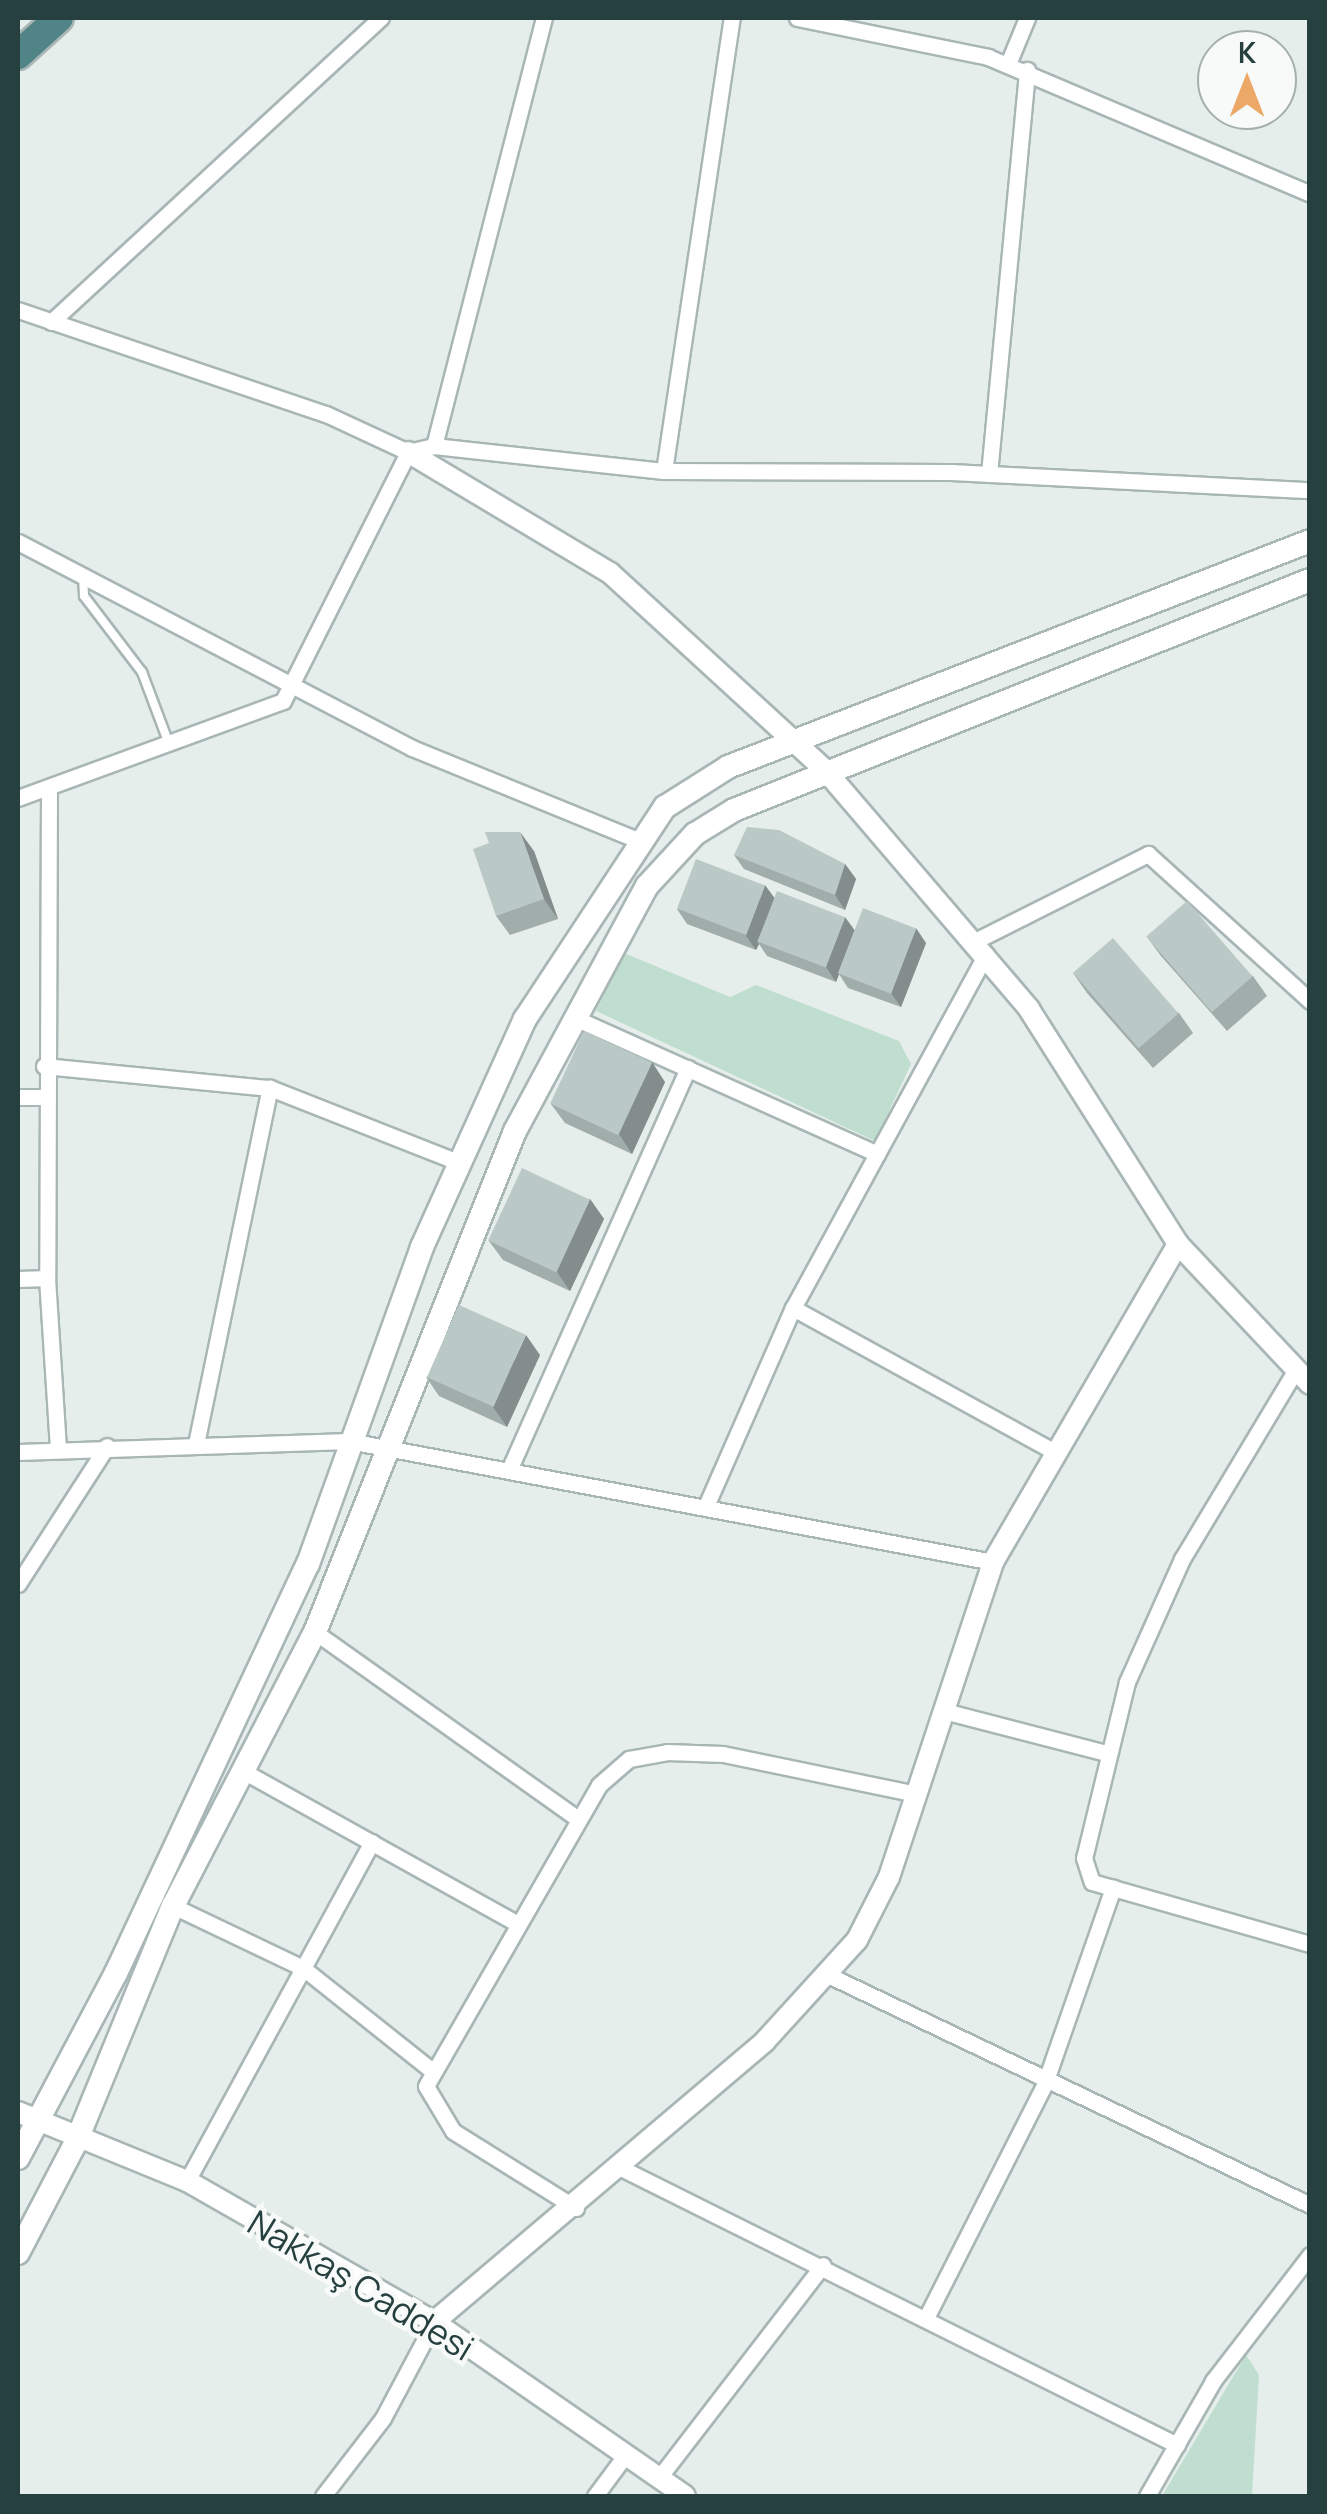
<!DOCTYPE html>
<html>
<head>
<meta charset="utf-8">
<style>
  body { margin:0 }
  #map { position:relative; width:1327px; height:2514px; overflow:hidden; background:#e6eeec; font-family:Manrope,sans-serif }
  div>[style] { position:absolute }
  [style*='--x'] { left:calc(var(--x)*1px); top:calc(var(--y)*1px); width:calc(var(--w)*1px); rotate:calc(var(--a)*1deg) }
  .green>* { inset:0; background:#c0ded0 }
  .roads { filter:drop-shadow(2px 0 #a8b6b5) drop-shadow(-2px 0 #a8b6b5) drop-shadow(0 2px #a8b6b5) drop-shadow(0 -2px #a8b6b5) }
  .service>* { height:8px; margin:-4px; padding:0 4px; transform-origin:4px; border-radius:4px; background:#fff }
  .minor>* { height:15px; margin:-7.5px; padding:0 7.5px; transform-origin:7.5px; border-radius:7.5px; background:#fff }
  .tertiary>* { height:20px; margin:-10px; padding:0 10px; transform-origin:10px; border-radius:10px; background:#fff }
  .secondary>* { height:22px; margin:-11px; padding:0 11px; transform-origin:11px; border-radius:11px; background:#fff }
  .trunk>* { height:28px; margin:-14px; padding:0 14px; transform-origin:14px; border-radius:14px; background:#508486 }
  .wall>* { inset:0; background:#a1adaa }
  .shaded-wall>* { inset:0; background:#838d8b }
  .building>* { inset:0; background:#bbc9c6; transform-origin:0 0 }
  span { translate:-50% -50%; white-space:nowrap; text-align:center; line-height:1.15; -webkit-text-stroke:9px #f7faf9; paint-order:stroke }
  .street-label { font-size:35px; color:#25403f }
  .frame { position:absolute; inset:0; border:20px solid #25403f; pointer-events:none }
  .north { position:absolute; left:1197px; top:30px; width:100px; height:100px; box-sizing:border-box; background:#f7faf9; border:2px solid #a3b0af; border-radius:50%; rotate:0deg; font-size:28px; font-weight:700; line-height:40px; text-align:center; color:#25403f }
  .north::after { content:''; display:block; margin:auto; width:35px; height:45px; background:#eba867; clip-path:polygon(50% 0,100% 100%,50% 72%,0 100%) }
</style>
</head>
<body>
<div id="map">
  <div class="green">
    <div style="clip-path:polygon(624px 953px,730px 997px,756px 985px,899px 1041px,911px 1064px,875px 1141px,596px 1011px)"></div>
    <div style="clip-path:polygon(1246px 2355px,1259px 2375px,1252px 2496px,1162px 2496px)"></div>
  </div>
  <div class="roads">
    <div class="service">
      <div style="--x:83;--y:576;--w:20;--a:87"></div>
      <div style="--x:84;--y:596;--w:96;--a:52.7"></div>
      <div style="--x:142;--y:672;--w:74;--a:69.4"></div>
    </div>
    <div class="minor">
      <div style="--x:797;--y:18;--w:195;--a:11.5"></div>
      <div style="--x:988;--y:57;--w:350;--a:23"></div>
      <div style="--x:1008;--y:64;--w:50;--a:-67.6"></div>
      <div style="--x:18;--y:310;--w:325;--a:18.7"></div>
      <div style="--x:326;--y:414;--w:90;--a:24.9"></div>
      <div style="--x:408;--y:452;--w:27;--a:-13"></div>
      <div style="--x:434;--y:446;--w:231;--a:6.2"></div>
      <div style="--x:664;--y:471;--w:287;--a:0.2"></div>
      <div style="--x:951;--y:472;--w:359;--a:2.9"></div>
      <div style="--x:51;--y:322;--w:449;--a:-42.7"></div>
      <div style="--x:434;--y:446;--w:442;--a:-75.6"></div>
      <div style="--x:664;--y:471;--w:458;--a:-81.5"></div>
      <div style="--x:989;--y:474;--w:406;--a:-84.6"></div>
      <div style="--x:18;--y:542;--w:445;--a:27.6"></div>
      <div style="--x:412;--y:748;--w:246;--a:22.2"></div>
      <div style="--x:49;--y:787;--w:491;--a:90.2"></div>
      <div style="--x:47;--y:1278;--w:171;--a:86.3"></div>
      <div style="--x:18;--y:798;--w:282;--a:-20.1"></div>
      <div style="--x:283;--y:701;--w:279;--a:-63.3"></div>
      <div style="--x:975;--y:941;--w:194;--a:-26.7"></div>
      <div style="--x:1148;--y:854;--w:219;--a:42.2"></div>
      <div style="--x:577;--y:1019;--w:329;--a:24.2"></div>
      <div style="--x:44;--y:1066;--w:227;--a:5.6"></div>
      <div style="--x:270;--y:1088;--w:204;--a:21.5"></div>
      <div style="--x:18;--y:1097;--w:27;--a:0"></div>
      <div style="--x:18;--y:1279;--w:29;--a:-2"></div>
      <div style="--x:793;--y:1308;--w:294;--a:28.8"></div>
      <div style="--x:1295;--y:1371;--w:219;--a:121"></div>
      <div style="--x:1182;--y:1559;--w:135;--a:114.1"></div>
      <div style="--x:1127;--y:1682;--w:181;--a:103.7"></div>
      <div style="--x:1084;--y:1858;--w:25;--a:72"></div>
      <div style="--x:1092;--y:1882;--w:227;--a:15.9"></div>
      <div style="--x:196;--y:1444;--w:364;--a:-78.3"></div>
      <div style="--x:18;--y:1452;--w:331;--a:-1.9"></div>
      <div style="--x:349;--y:1441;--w:655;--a:10.64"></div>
      <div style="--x:509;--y:1470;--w:440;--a:-66"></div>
      <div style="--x:706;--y:1506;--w:216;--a:-66.3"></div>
      <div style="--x:793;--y:1308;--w:403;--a:-61.4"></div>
      <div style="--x:18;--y:1584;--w:164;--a:-57.2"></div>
      <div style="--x:315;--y:1632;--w:323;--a:35.4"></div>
      <div style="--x:944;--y:1711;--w:167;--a:14.5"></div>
      <div style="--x:243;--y:1771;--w:309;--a:29.1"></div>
      <div style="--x:173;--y:1906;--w:144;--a:25.5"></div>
      <div style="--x:303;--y:1968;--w:162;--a:38.5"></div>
      <div style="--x:826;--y:1974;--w:536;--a:25.51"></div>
      <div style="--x:623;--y:2169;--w:619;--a:26.48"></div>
      <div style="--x:187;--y:2181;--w:386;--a:-61.4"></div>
      <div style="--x:576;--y:2208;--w:145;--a:-148"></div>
      <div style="--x:453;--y:2131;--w:52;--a:-121"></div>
      <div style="--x:426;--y:2086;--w:347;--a:-60.1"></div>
      <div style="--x:599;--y:1785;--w:40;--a:-41"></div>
      <div style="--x:629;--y:1759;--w:39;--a:-10"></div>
      <div style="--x:667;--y:1752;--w:56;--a:2"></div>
      <div style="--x:723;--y:1754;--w:197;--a:11.7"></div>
      <div style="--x:927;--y:2316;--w:261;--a:-63.1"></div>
      <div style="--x:1045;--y:2083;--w:207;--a:-70.8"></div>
      <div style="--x:658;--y:2479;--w:270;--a:-52.4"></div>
      <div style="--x:323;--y:2496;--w:98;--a:-52.4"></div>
      <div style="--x:383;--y:2418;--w:109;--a:-62"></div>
      <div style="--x:595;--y:2496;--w:49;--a:-53.4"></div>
      <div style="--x:1147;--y:2496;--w:133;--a:-60.1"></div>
      <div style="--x:1213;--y:2381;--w:159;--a:-52.4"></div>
    </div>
    <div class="tertiary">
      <div style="--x:408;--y:452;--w:235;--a:30.9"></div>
      <div style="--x:610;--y:573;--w:293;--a:42.5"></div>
      <div style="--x:826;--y:771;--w:313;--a:49.5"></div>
      <div style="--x:1029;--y:1009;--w:278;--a:57.6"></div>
      <div style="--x:1178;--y:1244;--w:192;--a:46.7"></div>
      <div style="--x:18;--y:2112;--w:183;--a:22.2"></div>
      <div style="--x:187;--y:2181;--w:284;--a:29.7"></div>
      <div style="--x:434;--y:2322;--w:305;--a:34.7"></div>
      <div style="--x:434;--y:2322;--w:434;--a:-40.3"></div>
      <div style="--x:765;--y:2041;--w:137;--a:-47.7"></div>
      <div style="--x:857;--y:1940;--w:71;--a:-63.1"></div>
      <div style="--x:889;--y:1877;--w:332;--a:-71.7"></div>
      <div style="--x:993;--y:1562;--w:368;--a:-59.8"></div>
    </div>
    <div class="secondary">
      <div style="--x:18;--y:2158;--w:209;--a:-62.1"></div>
      <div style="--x:116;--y:1973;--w:452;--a:-64.9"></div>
      <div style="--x:308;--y:1564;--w:337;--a:-70.2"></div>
      <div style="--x:422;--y:1247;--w:250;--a:-65.7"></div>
      <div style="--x:525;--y:1019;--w:254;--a:-56.6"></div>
      <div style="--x:665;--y:807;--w:75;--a:-32.4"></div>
      <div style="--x:728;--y:767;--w:624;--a:-21.22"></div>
      <div style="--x:18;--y:2253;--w:125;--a:-62.4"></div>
      <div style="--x:76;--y:2142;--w:255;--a:-67.7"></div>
      <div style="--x:173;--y:1906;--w:309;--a:-62.6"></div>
      <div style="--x:315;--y:1632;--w:539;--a:-68.24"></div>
      <div style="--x:515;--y:1131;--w:278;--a:-61.7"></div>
      <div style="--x:647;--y:886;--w:71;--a:-47.3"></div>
      <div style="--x:695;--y:834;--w:46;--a:-31.6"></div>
      <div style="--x:734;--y:810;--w:620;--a:-21.77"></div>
    </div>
    <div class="trunk">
      <div style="--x:18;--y:55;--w:55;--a:-42.1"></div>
    </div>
  </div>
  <div class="wall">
    <div style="clip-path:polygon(534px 851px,558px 919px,510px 935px,496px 916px)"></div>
    <div style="clip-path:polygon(734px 855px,845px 864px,856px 879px,845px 910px,744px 869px)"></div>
    <div style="clip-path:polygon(774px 897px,854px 930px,926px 943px,901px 1007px,848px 988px,839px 974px,836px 982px,767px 956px,759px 944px,756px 950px,687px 924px,677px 909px)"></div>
    <div style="clip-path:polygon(1147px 937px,1253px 976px,1267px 996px,1227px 1031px,1161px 956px)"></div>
    <div style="clip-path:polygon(1073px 973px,1179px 1013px,1193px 1033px,1153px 1068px,1087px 993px)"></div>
    <div style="clip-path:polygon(665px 1082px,632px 1154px,565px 1123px,551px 1104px)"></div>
    <div style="clip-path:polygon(590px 1199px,604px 1219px,570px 1291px,503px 1260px,489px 1241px)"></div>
    <div style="clip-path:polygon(540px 1355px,507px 1427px,439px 1396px,426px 1377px)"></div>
  </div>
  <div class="shaded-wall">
    <div style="clip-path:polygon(520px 832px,534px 851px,558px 919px,544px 899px)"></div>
    <div style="clip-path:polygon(845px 864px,856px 879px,845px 910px,835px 895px)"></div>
    <div style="clip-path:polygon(765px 885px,776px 900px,757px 941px,759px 944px,756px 950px,746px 936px)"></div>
    <div style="clip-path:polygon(845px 917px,856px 932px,836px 982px,826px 967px)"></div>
    <div style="clip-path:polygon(916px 928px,926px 943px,901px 1007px,891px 993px)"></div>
    <div style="clip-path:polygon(652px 1062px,665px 1082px,632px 1154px,619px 1134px)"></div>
    <div style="clip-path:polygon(590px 1199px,604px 1219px,570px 1291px,557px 1272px)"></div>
    <div style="clip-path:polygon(526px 1335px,540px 1355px,507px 1427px,493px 1407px)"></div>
  </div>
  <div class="building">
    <div style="clip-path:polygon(747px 827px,779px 830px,845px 864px,835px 895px,734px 855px)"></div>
    <div style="clip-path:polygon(485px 832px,520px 832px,544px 899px,496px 916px,473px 849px,489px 843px)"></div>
    <div style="left:696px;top:859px;width:74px;height:53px;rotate:21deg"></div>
    <div style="left:777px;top:891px;width:73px;height:54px;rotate:21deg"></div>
    <div style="left:1187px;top:901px;width:100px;height:54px;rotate:49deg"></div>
    <div style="left:863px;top:908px;width:57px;height:70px;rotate:21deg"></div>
    <div style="left:1113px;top:938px;width:100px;height:53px;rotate:49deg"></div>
    <div style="left:584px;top:1031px;width:75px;height:80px;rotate:25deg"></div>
    <div style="left:522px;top:1168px;width:75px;height:80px;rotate:25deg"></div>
    <div style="left:459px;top:1305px;width:73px;height:79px;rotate:24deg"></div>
  </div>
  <div class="street-label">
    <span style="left:361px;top:2285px;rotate:31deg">Nakkaş Caddesi</span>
  </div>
  <div class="frame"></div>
  <div class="north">K</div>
</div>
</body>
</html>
